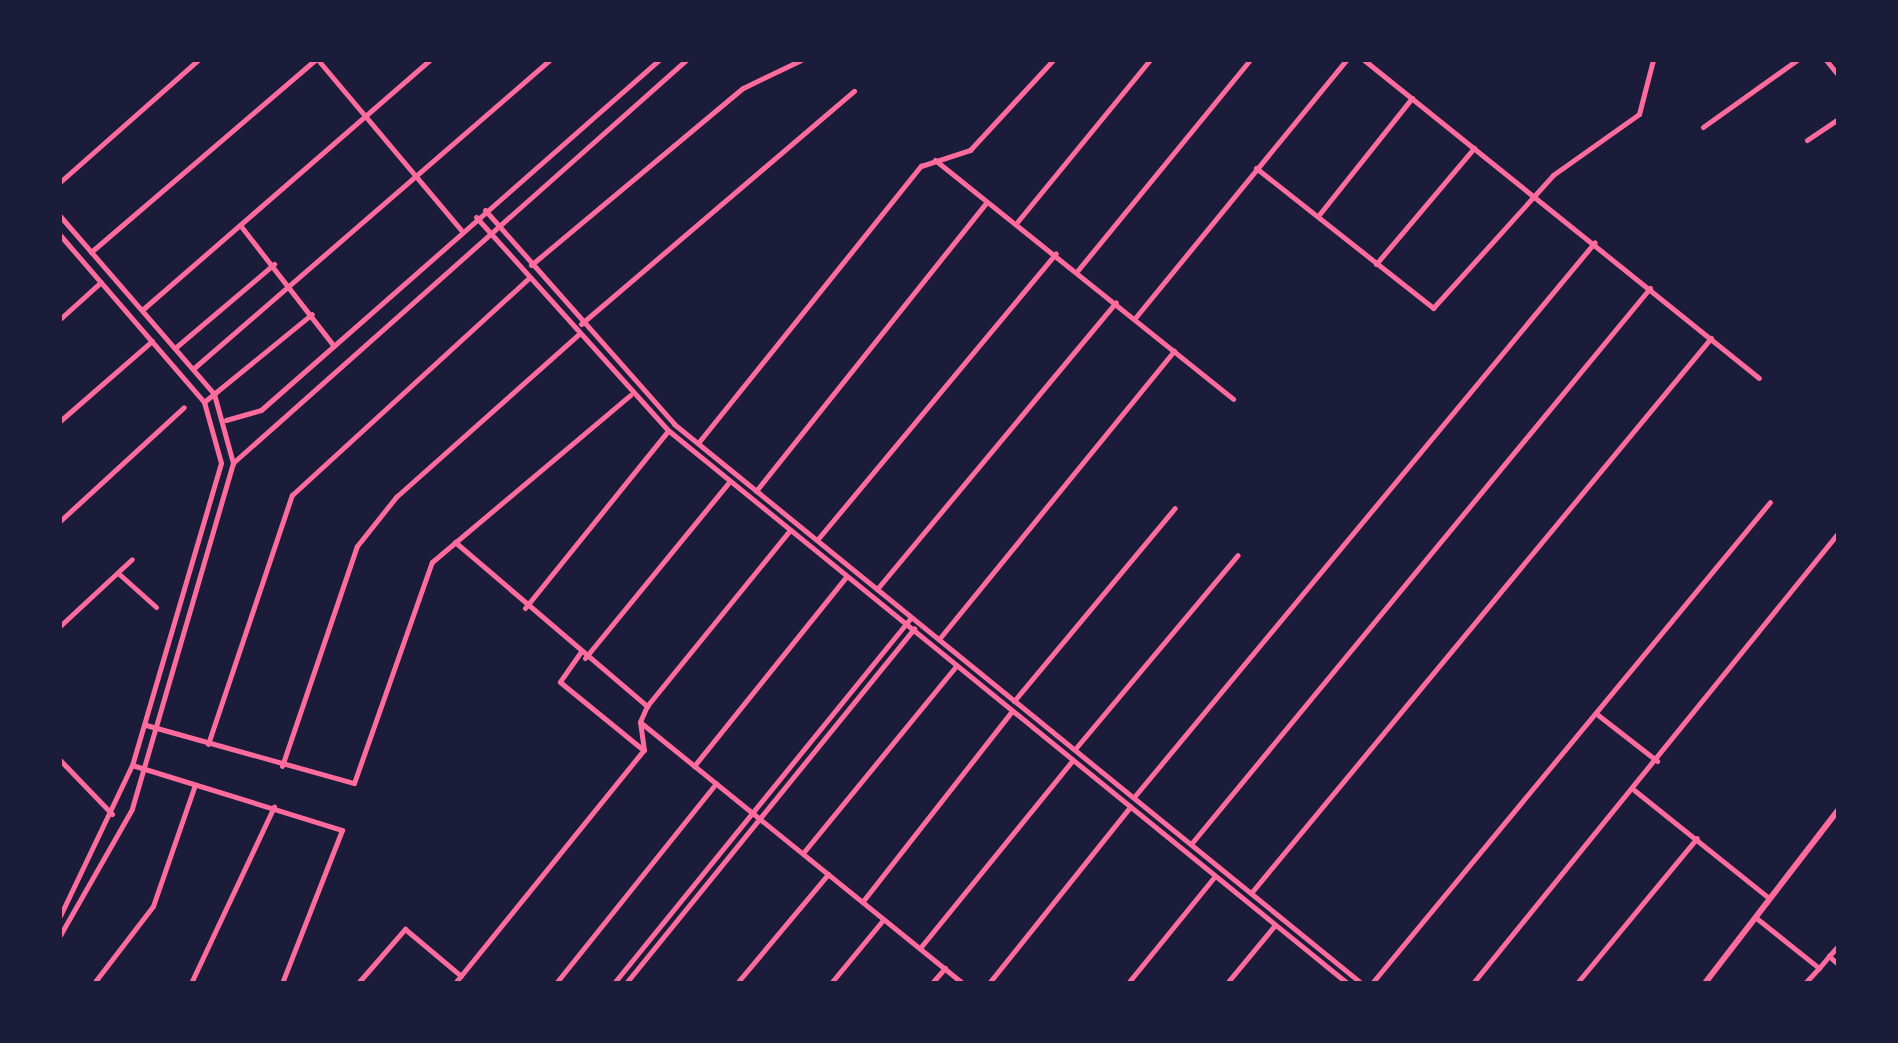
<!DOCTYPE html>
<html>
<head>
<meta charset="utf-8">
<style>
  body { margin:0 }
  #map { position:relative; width:1898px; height:1043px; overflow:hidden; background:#1b1b3a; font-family:"Archivo Narrow",sans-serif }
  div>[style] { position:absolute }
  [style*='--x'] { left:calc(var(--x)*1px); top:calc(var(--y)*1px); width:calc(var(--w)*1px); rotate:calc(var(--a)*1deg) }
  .minor>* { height:5px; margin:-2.5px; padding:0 2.5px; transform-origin:2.5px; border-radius:2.5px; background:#ff6b9d }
  .secondary>* { height:6px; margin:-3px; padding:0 3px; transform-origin:3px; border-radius:3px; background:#ff6b9d }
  span { translate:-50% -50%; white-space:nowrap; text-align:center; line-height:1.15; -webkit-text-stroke:10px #1b1b3a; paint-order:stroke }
  .frame { position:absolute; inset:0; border:62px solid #1b1b3a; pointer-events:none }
</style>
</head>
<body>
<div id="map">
  <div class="minor">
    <div style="--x:318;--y:60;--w:222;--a:49.9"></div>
    <div style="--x:1364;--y:60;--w:507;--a:38.84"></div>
    <div style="--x:1826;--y:60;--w:19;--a:51"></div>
    <div style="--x:1703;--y:127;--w:115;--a:-35.5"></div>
    <div style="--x:1807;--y:140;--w:37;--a:-34"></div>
    <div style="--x:935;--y:160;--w:382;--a:38.7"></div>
    <div style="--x:1256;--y:168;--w:226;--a:38.3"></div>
    <div style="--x:1433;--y:308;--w:179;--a:-47.9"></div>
    <div style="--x:1553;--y:175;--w:105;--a:-35.3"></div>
    <div style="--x:1639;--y:114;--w:56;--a:-75.5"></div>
    <div style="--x:60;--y:182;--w:184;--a:-41.5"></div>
    <div style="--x:485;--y:210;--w:286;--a:48.5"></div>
    <div style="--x:674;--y:424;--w:886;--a:39.13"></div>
    <div style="--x:60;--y:216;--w:235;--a:49.1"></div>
    <div style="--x:214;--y:394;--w:72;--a:74.6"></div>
    <div style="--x:233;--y:463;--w:360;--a:106.3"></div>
    <div style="--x:132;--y:809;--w:145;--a:119.7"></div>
    <div style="--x:1318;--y:216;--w:151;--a:-51.5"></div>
    <div style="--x:476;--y:217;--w:288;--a:48"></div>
    <div style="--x:669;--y:431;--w:874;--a:39.15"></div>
    <div style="--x:1018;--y:221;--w:208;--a:-50.7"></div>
    <div style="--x:240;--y:225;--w:153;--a:52.2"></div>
    <div style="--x:60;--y:235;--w:221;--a:49.2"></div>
    <div style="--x:204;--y:402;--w:63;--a:74.4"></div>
    <div style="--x:221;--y:463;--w:315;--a:106.4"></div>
    <div style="--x:132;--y:765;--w:167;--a:115.5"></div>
    <div style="--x:91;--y:252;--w:295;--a:-40.6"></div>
    <div style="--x:1376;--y:264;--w:152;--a:-49.8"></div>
    <div style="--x:531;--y:265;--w:276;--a:-39.9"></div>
    <div style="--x:743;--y:88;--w:64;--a:-25.8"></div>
    <div style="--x:1078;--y:270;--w:271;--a:-50.7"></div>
    <div style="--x:142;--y:310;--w:381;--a:-41"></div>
    <div style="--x:1135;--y:318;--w:333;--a:-50.7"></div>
    <div style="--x:60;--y:319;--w:55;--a:-42.1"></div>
    <div style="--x:581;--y:324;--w:359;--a:-40.5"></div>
    <div style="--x:175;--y:348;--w:130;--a:-40.3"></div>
    <div style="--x:194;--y:368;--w:471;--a:-40.9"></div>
    <div style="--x:204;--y:402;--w:139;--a:-39.2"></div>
    <div style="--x:226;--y:420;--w:36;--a:-16"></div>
    <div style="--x:261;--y:410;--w:530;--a:-41.33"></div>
    <div style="--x:60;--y:421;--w:122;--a:-41"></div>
    <div style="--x:698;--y:443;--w:356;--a:-51.2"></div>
    <div style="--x:921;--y:166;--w:52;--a:-18.1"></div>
    <div style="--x:970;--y:150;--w:122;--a:-47.3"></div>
    <div style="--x:235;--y:461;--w:603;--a:-41.64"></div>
    <div style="--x:756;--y:491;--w:370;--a:-51.4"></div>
    <div style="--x:60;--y:521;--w:168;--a:-42.6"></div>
    <div style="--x:817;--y:540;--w:373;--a:-50.2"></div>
    <div style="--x:455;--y:542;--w:253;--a:40.5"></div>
    <div style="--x:647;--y:706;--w:17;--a:114"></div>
    <div style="--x:640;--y:722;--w:414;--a:39"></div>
    <div style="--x:118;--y:573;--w:51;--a:41.8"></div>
    <div style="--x:877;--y:589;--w:373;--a:-50.2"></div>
    <div style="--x:525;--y:608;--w:228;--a:-51.1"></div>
    <div style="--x:60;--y:626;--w:98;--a:-42.9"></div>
    <div style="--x:939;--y:639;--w:372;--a:-50.8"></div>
    <div style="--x:580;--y:653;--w:35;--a:125"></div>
    <div style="--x:560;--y:682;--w:104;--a:39.2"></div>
    <div style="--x:585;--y:658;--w:227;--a:-50.7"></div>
    <div style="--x:1014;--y:701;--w:251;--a:-50.2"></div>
    <div style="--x:647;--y:706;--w:227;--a:-50.9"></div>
    <div style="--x:1598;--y:715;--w:75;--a:37.9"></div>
    <div style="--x:146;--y:725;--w:216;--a:15.6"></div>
    <div style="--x:354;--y:783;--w:234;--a:-70.6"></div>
    <div style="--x:432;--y:562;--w:259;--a:-40.1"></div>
    <div style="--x:208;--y:744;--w:263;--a:-71.4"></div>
    <div style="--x:292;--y:495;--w:321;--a:-42.5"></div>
    <div style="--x:1075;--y:749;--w:253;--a:-50"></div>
    <div style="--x:60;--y:760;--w:75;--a:46.1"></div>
    <div style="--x:132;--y:765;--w:220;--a:17.2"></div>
    <div style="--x:342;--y:830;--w:164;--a:111.4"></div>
    <div style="--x:282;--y:766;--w:232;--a:-71.2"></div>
    <div style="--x:357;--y:546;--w:63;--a:-51.5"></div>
    <div style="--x:396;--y:497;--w:244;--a:-41.7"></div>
    <div style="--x:694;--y:766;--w:243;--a:-51.2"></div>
    <div style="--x:1634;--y:790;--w:173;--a:38.7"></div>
    <div style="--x:1134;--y:797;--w:721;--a:-50.29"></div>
    <div style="--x:1191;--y:844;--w:721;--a:-50.46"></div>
    <div style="--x:803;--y:853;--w:242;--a:-50.7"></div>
    <div style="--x:1251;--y:893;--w:721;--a:-50.35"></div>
    <div style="--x:863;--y:901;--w:241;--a:-51.9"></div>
    <div style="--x:1755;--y:917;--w:82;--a:38.6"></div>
    <div style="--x:1819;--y:968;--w:16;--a:-50"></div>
    <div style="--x:1829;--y:956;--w:12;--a:42"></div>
    <div style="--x:920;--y:948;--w:242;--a:-50.9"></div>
    <div style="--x:1829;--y:956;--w:13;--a:-48"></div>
    <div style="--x:94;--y:983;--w:97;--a:-52.5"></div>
    <div style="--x:153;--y:906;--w:128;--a:-70.9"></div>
    <div style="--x:191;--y:983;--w:195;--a:-64.8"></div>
    <div style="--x:358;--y:983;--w:72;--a:-49"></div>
    <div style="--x:405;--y:929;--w:73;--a:40"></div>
    <div style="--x:455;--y:983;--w:300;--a:-51"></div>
    <div style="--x:644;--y:750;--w:27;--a:-98"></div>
    <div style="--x:556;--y:983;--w:256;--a:-51.3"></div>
    <div style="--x:614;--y:983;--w:471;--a:-50.9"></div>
    <div style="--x:626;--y:983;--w:457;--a:-50.9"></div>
    <div style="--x:737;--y:983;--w:142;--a:-50.1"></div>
    <div style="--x:831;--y:983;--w:82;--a:-50.5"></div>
    <div style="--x:932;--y:983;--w:20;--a:-49"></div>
    <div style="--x:989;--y:983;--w:226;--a:-51.3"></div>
    <div style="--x:1128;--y:983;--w:136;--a:-50.9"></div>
    <div style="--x:1227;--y:983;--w:75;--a:-50.4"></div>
    <div style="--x:1372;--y:983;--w:624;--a:-50.39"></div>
    <div style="--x:1473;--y:983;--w:579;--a:-50.95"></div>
    <div style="--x:1577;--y:983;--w:188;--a:-50.4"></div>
    <div style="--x:1805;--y:983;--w:21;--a:-47"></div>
  </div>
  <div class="secondary">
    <div style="--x:1705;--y:983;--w:218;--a:-52.4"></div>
  </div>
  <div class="frame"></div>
</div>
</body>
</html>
